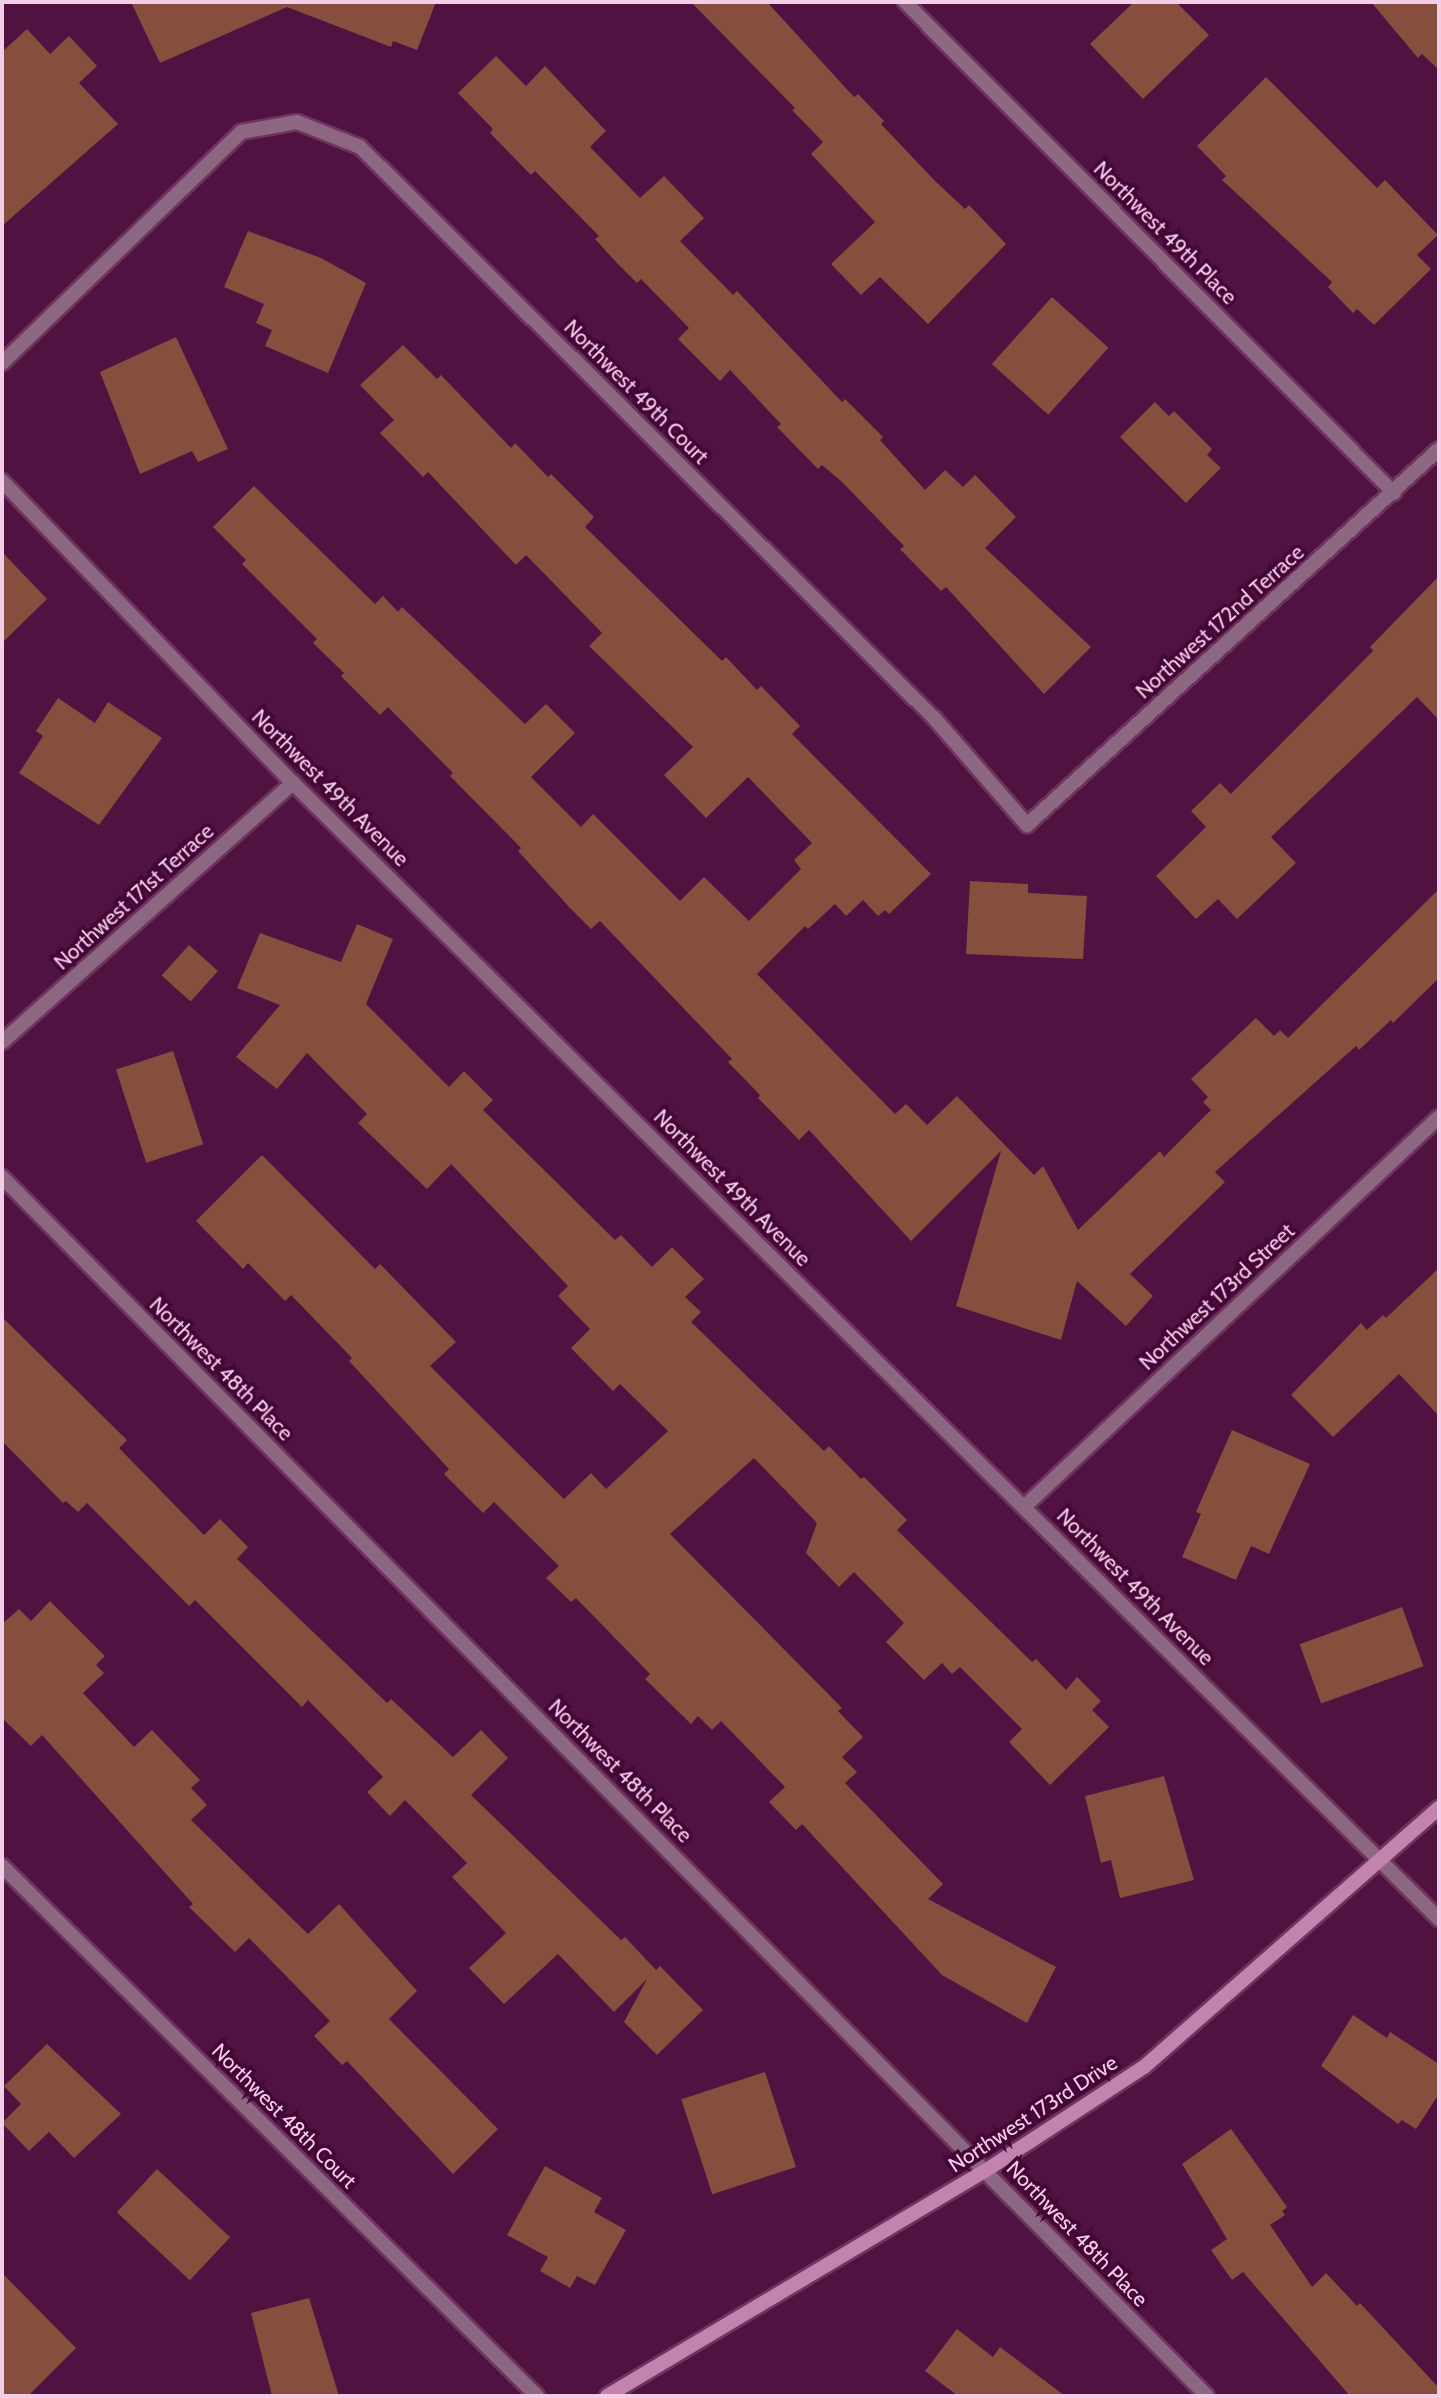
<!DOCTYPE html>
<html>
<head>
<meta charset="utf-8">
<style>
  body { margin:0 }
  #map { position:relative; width:1441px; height:2398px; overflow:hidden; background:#4f1241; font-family:Cabin,sans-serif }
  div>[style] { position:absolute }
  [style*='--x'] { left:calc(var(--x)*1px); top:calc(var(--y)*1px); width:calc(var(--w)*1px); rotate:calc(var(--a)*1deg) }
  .building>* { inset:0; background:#864e3d; transform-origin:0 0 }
  .roads { filter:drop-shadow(2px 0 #6d345f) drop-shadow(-2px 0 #6d345f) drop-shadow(0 2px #6d345f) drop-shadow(0 -2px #6d345f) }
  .street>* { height:14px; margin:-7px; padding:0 7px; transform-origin:7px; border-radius:7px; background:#8d6681 }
  .secondary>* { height:14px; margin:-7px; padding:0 7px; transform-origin:7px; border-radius:7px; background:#c284af }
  span { translate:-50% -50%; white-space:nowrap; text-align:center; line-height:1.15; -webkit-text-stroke:7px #440537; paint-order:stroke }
  .street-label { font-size:21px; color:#f4cee8 }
  .frame { position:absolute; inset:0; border:4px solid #f4cee8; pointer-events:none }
</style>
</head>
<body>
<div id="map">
  <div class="building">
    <div style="clip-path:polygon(131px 2px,436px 2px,417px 50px,393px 41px,391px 47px,287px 7px,160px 63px)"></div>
    <div style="clip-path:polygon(691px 2px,767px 2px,854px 97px,858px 94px,884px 121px,881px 124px,935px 181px,965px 209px,969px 205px,1006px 244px,928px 324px,880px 277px,861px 295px,831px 264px,875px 222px,811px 154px,823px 142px,792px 110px,795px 108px)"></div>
    <div style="clip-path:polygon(1134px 2px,1176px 2px,1209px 35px,1143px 99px,1090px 44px)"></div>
    <div style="clip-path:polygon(1371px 2px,1439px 2px,1439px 70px,1422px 54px,1418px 58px)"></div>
    <div style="clip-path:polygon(27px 29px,50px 54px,69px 36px,97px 66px,79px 83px,118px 124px,2px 226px,2px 52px)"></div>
    <div style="clip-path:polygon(496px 56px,526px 86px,545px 66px,606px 131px,590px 147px,640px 198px,664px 176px,704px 218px,680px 241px,733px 295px,737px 291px,842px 402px,845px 399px,883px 437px,880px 440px,925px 490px,945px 470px,963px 487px,975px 475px,1016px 517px,985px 548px,1091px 647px,1044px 694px,946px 587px,941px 591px,900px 549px,904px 546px,842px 482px,822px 465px,818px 469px,777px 427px,781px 424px,730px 370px,720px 381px,678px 339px,689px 328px,641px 279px,637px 283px,616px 262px,595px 239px,599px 236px,535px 171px,531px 175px,490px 133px,493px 129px,458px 93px)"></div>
    <div style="clip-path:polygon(1266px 77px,1377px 188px,1385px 180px,1438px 235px,1417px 255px,1431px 269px,1374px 325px,1357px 309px,1353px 313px,1328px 287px,1332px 282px,1222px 180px,1226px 176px,1197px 146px)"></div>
    <div style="clip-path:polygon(248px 231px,321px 258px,366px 283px,328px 373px,265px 346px,272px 330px,256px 323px,264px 304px,224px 287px)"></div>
    <div style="left:1052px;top:297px;width:76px;height:90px;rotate:42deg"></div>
    <div style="clip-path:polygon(176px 337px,228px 449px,198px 462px,192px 451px,140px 474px,100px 372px)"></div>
    <div style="clip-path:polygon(403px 345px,437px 379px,441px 375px,511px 448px,515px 443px,548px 477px,551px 474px,594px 517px,585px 527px,722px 661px,726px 657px,757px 690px,761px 686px,800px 726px,792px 734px,931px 874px,889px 914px,885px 910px,878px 916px,863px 900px,846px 916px,835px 904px,808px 929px,805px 926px,757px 974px,895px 1114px,906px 1104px,927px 1125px,957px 1096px,1034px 1175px,1043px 1166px,1078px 1230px,1160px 1151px,1164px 1157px,1211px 1110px,1203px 1102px,1208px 1097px,1191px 1079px,1256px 1018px,1274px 1036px,1280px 1030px,1288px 1038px,1439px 889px,1439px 978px,1393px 1023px,1391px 1020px,1359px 1050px,1356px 1046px,1215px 1172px,1225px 1182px,1130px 1274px,1153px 1296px,1126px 1326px,1077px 1281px,1061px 1340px,956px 1306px,1001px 1151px,911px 1241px,809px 1130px,799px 1140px,758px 1098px,760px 1095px,728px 1062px,732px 1059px,600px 921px,591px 929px,570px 908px,518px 851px,521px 848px,450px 776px,453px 773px,388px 707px,380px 715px,341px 676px,344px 673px,313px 643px,317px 639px,242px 564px,246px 560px,213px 527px,254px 486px,375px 604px,383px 596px,398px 612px,402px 607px,525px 724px,546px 704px,575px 733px,531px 777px,581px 827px,593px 814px,680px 901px,704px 877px,749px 921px,801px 869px,794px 860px,812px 843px,748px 777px,706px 818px,664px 775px,693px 747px,589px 646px,602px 633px,526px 555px,516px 565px,428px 472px,423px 477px,380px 433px,394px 420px,360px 385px)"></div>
    <div style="clip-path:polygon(1155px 402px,1169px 416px,1174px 411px,1212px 449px,1207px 455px,1221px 468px,1186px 503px,1120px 437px)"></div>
    <div style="clip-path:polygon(2px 552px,47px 599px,2px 643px)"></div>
    <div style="clip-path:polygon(1439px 576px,1439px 720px,1417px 697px,1271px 837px,1296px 863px,1237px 919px,1218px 899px,1196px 919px,1156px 876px,1206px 827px,1191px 811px,1220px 783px,1231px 794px,1373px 651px,1370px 647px)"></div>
    <div style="clip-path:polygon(58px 698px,95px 723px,108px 702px,162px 738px,99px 825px,19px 773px,43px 736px,36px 731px)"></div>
    <div style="clip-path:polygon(970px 881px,1028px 884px,1028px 893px,1087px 896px,1083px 959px,966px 954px)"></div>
    <div style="clip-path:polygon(357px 924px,393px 939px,366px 1004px,449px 1087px,464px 1071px,493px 1100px,483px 1110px,615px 1240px,621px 1235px,652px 1267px,672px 1247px,704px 1279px,685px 1297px,701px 1312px,691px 1322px,824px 1451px,829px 1446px,861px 1479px,864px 1477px,907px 1520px,897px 1530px,1032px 1662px,1036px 1659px,1066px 1690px,1077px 1677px,1101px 1701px,1092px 1710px,1109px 1727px,1050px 1785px,1009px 1742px,1022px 1729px,960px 1667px,952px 1674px,942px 1663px,924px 1680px,886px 1642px,904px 1623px,854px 1572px,839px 1587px,806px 1553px,817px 1523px,754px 1458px,670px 1534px,842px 1708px,838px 1711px,863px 1737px,842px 1757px,857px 1772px,845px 1783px,943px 1884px,928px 1899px,1056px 1967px,1027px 2023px,942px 1975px,802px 1824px,796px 1830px,769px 1802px,785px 1787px,721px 1721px,712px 1730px,698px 1716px,691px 1724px,645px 1679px,650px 1674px,576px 1598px,571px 1602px,546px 1578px,559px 1566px,494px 1502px,483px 1513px,444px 1474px,449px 1469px,349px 1361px,352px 1358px,291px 1295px,285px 1301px,248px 1263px,243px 1269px,196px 1221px,262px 1155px,375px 1269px,380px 1264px,456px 1342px,430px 1366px,564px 1499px,591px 1473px,606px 1489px,668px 1431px,620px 1384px,613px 1391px,571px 1348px,590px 1329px,558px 1296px,568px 1286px,451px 1164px,427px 1189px,358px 1123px,367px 1114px,307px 1053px,277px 1089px,236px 1057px,280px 1005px,237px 988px,260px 933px,341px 962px)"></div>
    <div style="left:189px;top:945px;width:39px;height:41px;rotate:42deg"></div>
    <div style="left:173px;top:1051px;width:98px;height:60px;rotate:72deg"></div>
    <div style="clip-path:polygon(1439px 1268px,1439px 1416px,1399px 1374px,1333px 1437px,1291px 1395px,1361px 1323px,1367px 1330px,1383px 1315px,1386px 1318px)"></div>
    <div style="clip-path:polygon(2px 1317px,127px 1440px,119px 1448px,204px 1535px,220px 1519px,248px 1547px,237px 1559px,387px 1703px,391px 1699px,453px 1757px,481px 1730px,508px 1758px,471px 1795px,621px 1940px,625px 1937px,656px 1970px,660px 1966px,703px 2010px,657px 2055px,624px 2022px,647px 1979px,614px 2012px,558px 1954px,504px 2004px,469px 1968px,506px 1933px,452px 1877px,467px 1863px,405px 1800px,390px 1816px,367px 1792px,383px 1777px,308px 1700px,302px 1707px,195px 1600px,189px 1606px,87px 1503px,78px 1512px,66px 1501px,63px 1503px,2px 1441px)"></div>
    <div style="clip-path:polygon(1232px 1430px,1310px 1464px,1269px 1554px,1251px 1546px,1236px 1580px,1182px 1557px,1201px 1514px,1196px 1512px)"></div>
    <div style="clip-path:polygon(50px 1601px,105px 1656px,96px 1665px,104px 1673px,83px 1693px,134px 1747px,152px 1730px,200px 1780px,191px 1788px,207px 1805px,191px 1820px,308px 1934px,339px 1904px,417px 1991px,389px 2019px,498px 2129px,453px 2174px,347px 2061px,342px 2065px,314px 2036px,330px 2021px,249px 1938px,235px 1952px,189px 1907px,193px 1904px,42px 1735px,31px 1746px,2px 1718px,2px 1624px,19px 1609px,31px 1621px)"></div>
    <div style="left:1402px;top:1607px;width:63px;height:109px;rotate:70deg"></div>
    <div style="clip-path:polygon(1164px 1776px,1194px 1880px,1120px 1898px,1111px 1860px,1101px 1863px,1085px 1796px)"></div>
    <div style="clip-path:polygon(1353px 2015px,1387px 2038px,1390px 2032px,1439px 2064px,1439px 2094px,1416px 2129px,1402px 2120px,1398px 2124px,1321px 2066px)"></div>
    <div style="clip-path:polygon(47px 2044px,121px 2114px,74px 2158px,49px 2132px,29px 2151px,2px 2123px,21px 2104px,4px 2086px)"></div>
    <div style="left:765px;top:2072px;width:100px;height:88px;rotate:72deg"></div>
    <div style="clip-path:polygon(1231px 2129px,1287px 2207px,1282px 2211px,1285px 2215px,1270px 2225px,1312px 2287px,1326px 2273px,1357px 2306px,1360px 2303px,1439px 2388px,1439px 2396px,1350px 2396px,1243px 2272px,1232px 2280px,1211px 2250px,1227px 2239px,1182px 2164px)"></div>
    <div style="clip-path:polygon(545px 2166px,602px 2198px,594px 2212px,626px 2230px,595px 2285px,577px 2276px,570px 2288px,540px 2271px,548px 2257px,507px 2235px)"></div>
    <div style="left:157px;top:2169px;width:100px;height:59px;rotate:43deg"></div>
    <div style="clip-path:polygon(2px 2273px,76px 2348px,28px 2396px,2px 2396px)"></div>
    <div style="clip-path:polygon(309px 2298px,339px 2396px,272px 2396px,251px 2313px)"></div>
    <div style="clip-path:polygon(957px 2329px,993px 2357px,1000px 2347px,1065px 2396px,958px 2396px,925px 2371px)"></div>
  </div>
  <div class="roads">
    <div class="street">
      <div style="--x:905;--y:2;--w:693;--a:45.12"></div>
      <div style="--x:2;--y:363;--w:332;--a:-44"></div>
      <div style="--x:241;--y:132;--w:57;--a:-10.1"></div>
      <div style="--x:297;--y:122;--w:68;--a:21.6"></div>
      <div style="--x:360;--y:147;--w:810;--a:44.85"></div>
      <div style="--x:934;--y:718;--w:142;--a:49"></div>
      <div style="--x:1027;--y:825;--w:558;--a:-42.38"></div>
      <div style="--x:2;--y:481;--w:419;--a:46.1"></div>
      <div style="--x:293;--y:783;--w:1614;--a:44.75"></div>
      <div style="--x:2;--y:1042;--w:390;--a:-41.7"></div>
      <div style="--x:2;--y:1177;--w:1714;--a:45.33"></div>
      <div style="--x:1024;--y:1507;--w:569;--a:-43.22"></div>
      <div style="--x:2;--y:1866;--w:753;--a:44.73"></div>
    </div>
    <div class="secondary">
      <div style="--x:607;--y:2396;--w:440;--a:-30.8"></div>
      <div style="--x:985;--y:2171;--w:190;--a:-33.2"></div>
      <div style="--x:1144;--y:2067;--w:393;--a:-41.3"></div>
    </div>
  </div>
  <div class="street-label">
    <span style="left:1165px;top:233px;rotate:45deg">Northwest 49th Place</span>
    <span style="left:636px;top:392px;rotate:45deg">Northwest 49th Court</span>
    <span style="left:1220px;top:622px;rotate:-42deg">Northwest 172nd Terrace</span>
    <span style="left:330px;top:788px;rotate:45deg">Northwest 49th Avenue</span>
    <span style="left:134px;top:897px;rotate:-42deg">Northwest 171st Terrace</span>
    <span style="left:732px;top:1188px;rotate:45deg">Northwest 49th Avenue</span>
    <span style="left:1217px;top:1297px;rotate:-43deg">Northwest 173rd Street</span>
    <span style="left:221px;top:1369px;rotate:45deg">Northwest 48th Place</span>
    <span style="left:1135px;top:1587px;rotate:45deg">Northwest 49th Avenue</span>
    <span style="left:620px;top:1771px;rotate:45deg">Northwest 48th Place</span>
    <span style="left:1033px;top:2114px;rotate:-33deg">Northwest 173rd Drive</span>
    <span style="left:284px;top:2116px;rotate:45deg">Northwest 48th Court</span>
    <span style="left:1077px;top:2234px;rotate:46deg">Northwest 48th Place</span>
  </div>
  <div class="frame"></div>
</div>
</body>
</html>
